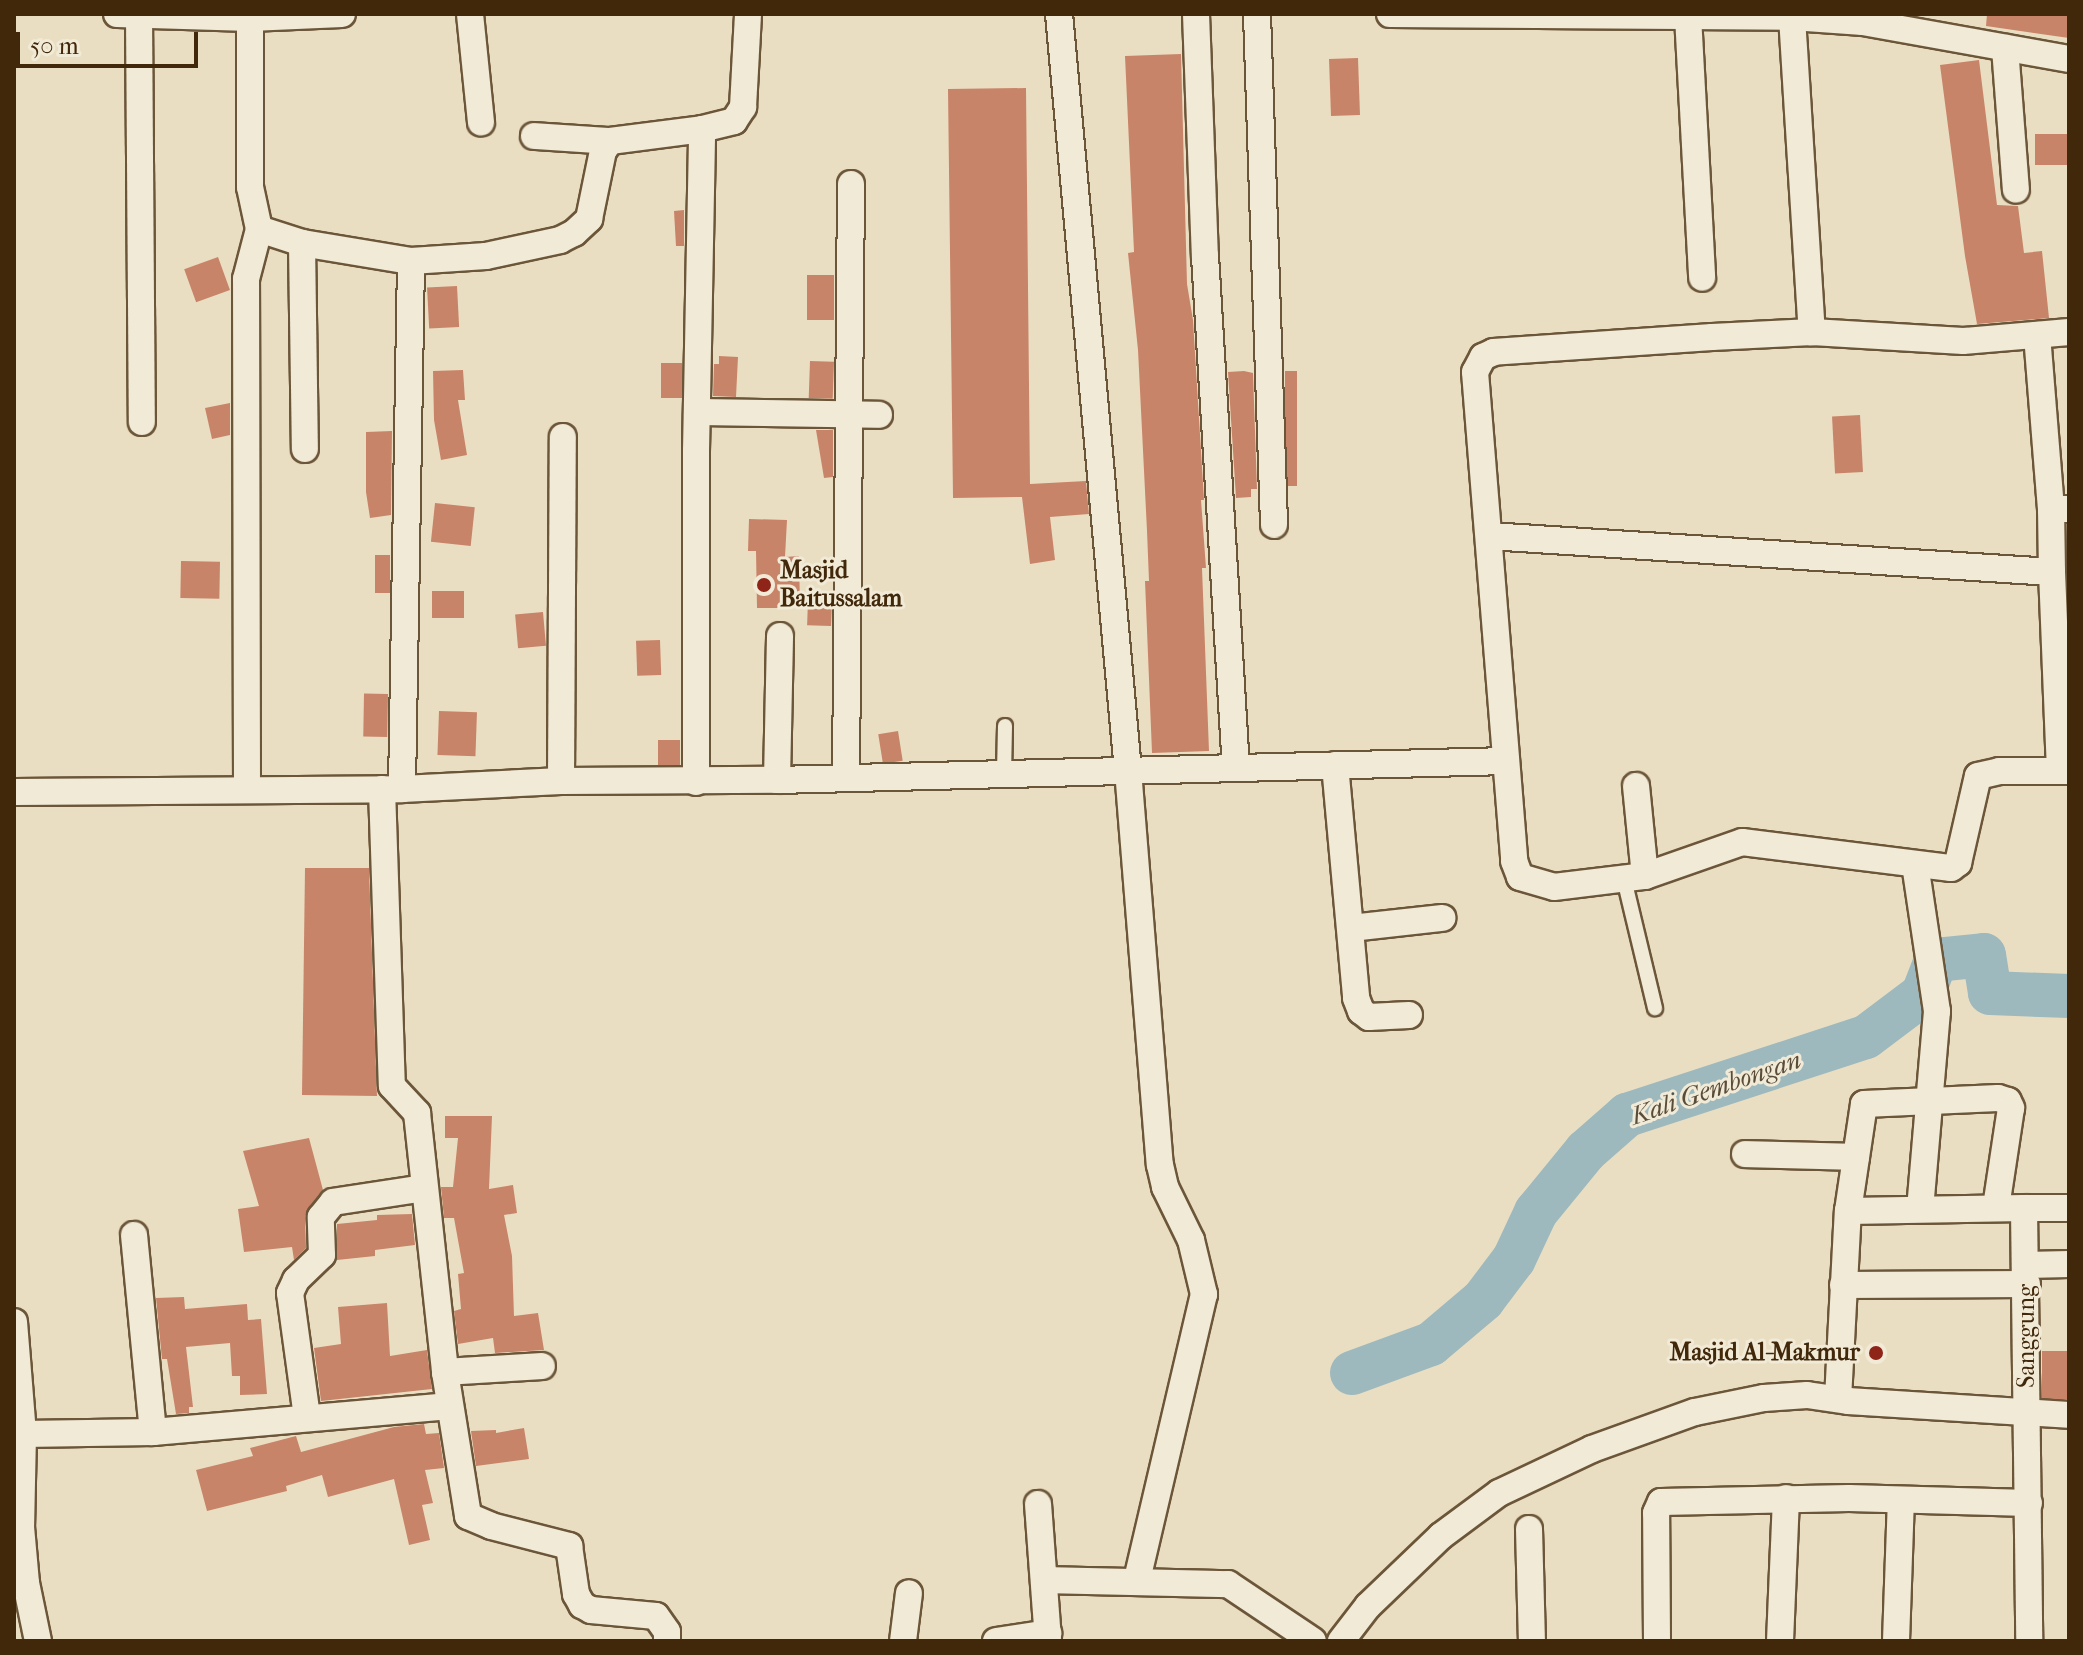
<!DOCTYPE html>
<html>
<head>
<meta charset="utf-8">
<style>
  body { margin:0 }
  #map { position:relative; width:2083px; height:1655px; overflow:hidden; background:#eadec2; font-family:"IM FELL French Canon",serif }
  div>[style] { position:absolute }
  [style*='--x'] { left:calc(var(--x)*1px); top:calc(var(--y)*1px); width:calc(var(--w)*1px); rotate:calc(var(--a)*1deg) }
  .river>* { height:44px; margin:-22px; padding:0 22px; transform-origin:22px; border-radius:22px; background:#9db9be }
  .building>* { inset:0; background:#c88469; transform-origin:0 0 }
  .roads { filter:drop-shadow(2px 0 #6c5639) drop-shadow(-2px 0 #6c5639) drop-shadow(0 2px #6c5639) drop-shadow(0 -2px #6c5639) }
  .lane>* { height:14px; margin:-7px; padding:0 7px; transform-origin:7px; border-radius:7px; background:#f1ead7 }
  .street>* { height:26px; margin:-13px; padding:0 13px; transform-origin:13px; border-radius:13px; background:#f1ead7 }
  .dots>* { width:22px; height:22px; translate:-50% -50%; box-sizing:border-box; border:4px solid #f1ead7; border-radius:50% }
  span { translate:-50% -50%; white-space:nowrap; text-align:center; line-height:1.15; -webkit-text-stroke:6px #f1ead7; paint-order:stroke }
  .poi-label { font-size:24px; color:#42280b; font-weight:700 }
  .left { translate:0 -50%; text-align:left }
  .right { translate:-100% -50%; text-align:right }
  .street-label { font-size:24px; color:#42280b }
  .water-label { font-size:26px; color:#594c38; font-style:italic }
  .frame { position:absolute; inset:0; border:16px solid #42280b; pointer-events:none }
  .scale { position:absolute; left:16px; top:32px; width:182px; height:36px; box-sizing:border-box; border:4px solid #42280b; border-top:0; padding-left:10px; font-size:24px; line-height:28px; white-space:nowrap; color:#42280b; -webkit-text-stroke:6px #f1ead7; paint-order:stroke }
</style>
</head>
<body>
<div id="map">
  <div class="river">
    <div style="--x:1352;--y:1373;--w:84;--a:-20.2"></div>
    <div style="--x:1431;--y:1344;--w:68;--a:-40.2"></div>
    <div style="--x:1483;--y:1300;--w:51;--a:-52.9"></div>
    <div style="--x:1514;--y:1259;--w:52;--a:-64.9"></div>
    <div style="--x:1536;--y:1212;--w:79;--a:-50.7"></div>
    <div style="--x:1586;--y:1151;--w:55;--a:-41.3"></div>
    <div style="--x:1627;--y:1115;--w:251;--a:-18.1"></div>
    <div style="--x:1866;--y:1037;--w:71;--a:-37"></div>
    <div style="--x:1923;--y:994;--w:36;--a:-69"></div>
    <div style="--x:1936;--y:960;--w:48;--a:-5.9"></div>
    <div style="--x:1984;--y:955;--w:38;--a:81"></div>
    <div style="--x:1990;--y:993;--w:79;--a:2.2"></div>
  </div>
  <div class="building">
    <div style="clip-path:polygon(1987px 14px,2069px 14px,2069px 38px,1986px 26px)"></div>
    <div style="clip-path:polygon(1181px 54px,1187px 284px,1193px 320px,1204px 500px,1201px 500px,1206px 568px,1202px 568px,1209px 751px,1152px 753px,1145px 581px,1149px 581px,1147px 531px,1138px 350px,1128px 253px,1134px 252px,1125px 56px)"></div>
    <div style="left:1358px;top:58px;width:57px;height:29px;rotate:88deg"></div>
    <div style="clip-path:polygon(1979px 60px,1997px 205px,2018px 206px,2024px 253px,2042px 251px,2049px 318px,1977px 324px,1965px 256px,1940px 65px)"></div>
    <div style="clip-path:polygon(1026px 88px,1030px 484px,1086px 481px,1089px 514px,1050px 517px,1055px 560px,1030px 564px,1022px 497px,953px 498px,948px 89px)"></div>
    <div style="left:2069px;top:134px;width:31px;height:34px;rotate:90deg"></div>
    <div style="clip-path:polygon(684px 210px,684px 246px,676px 246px,674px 211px)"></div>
    <div style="left:218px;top:257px;width:35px;height:36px;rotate:70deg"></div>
    <div style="left:807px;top:275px;width:27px;height:45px"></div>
    <div style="left:457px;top:286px;width:41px;height:30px;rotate:87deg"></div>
    <div style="clip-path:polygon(719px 356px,738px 357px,736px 397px,713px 396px,714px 364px,719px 364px)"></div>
    <div style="left:810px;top:361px;width:24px;height:37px;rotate:2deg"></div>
    <div style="left:661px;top:363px;width:21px;height:35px"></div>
    <div style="clip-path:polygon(463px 370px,465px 400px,458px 400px,467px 455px,441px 460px,434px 420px,433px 371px)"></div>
    <div style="clip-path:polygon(1244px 371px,1253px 373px,1257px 489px,1251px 489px,1251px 497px,1236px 498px,1228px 372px)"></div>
    <div style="left:1285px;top:371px;width:12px;height:115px"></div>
    <div style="clip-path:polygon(230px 403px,230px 435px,212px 439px,205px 408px)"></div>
    <div style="left:1860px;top:415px;width:57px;height:28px;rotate:87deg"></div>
    <div style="clip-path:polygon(816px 430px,833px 430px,833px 477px,824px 478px)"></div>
    <div style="clip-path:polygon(392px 431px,391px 515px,370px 518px,366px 492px,366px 432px)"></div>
    <div style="left:435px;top:503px;width:40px;height:39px;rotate:6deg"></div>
    <div style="clip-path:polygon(749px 519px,787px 520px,785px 557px,799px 556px,800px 608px,757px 608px,756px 551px,748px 551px)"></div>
    <div style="left:375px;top:555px;width:15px;height:38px"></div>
    <div style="left:181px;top:561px;width:39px;height:37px;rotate:1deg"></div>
    <div style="left:432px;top:591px;width:32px;height:27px"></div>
    <div style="left:832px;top:600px;width:26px;height:24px;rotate:92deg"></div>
    <div style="left:543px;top:612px;width:34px;height:28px;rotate:85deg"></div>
    <div style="left:660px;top:640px;width:35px;height:24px;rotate:88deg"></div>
    <div style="left:388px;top:694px;width:43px;height:24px;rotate:91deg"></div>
    <div style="left:439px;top:711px;width:38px;height:44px;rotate:2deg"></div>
    <div style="left:898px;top:731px;width:30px;height:20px;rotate:81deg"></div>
    <div style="left:658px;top:740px;width:22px;height:25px"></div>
    <div style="clip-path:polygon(305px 868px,369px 868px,377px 1096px,302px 1095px)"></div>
    <div style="clip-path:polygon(445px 1116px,492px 1116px,489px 1189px,513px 1185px,517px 1213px,504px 1215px,512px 1256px,514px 1316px,538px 1313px,544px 1350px,495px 1353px,493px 1338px,458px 1344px,454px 1311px,461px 1309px,458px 1274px,464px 1273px,454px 1218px,444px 1218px,441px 1187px,453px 1187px,458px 1138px,445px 1138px)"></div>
    <div style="clip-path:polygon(309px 1138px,323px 1190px,305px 1216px,306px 1248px,294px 1260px,292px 1247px,244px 1252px,238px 1209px,259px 1206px,243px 1151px)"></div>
    <div style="clip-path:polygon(412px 1214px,415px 1245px,375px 1250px,375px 1256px,337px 1260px,337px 1224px,377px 1220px,377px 1215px)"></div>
    <div style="clip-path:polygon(184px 1297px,185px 1309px,247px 1304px,248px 1320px,261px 1319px,267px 1394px,240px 1395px,240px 1376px,232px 1376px,230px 1343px,186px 1347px,193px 1407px,189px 1407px,189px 1413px,176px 1414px,167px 1359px,162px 1359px,156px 1298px)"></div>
    <div style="clip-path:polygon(387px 1303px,390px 1356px,427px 1350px,432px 1389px,321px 1401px,314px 1348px,341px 1344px,338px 1307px)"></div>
    <div style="left:2069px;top:1351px;width:48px;height:27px;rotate:90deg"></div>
    <div style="clip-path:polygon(424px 1424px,426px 1434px,439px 1433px,444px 1468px,425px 1470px,433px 1503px,422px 1505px,430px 1540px,409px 1545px,394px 1479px,328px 1497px,322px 1475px,286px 1486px,287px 1491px,207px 1511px,196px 1470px,253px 1456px,250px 1448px,296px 1436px,301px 1452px,394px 1427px)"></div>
    <div style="clip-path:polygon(524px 1428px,529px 1459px,476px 1466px,471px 1431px,496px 1430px,496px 1433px)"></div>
  </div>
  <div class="roads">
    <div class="lane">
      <div style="--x:1004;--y:774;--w:48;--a:-88.8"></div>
      <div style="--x:1624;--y:879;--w:133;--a:76.5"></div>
    </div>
    <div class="street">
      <div style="--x:117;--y:14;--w:133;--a:1.7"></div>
      <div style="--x:250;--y:18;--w:92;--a:-2.5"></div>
      <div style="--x:470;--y:14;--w:109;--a:84.2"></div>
      <div style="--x:1059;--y:14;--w:759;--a:84.79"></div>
      <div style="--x:1128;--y:770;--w:396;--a:85.4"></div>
      <div style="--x:1160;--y:1165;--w:23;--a:77"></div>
      <div style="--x:1165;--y:1187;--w:59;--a:63.9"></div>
      <div style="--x:1191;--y:1240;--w:56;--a:76.5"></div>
      <div style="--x:1204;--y:1294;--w:294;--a:103.2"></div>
      <div style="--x:1196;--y:14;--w:242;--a:87.9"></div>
      <div style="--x:1205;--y:256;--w:513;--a:86.54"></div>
      <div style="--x:1257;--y:14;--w:511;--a:88.09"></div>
      <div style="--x:1390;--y:14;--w:402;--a:0.4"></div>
      <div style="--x:1792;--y:17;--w:71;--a:4"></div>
      <div style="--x:1863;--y:22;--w:209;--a:10.2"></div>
      <div style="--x:139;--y:15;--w:407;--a:89.6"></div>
      <div style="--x:1688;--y:16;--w:262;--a:86.9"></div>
      <div style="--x:1792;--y:17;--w:316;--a:86.4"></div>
      <div style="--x:250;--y:18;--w:169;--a:90"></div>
      <div style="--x:250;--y:187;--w:43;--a:77.9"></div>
      <div style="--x:259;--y:229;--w:45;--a:18"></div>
      <div style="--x:302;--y:243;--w:110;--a:9.4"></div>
      <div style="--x:411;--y:261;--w:528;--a:90.98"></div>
      <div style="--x:2005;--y:48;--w:142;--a:85.6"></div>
      <div style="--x:534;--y:136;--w:76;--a:3.8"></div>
      <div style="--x:302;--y:243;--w:206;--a:89.2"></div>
      <div style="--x:411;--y:261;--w:75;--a:-3.8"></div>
      <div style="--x:486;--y:256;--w:76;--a:-12.2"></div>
      <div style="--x:560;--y:240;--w:16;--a:-27"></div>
      <div style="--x:574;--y:233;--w:21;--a:-43"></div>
      <div style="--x:589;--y:219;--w:69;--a:-78.4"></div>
      <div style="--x:603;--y:151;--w:12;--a:-55"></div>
      <div style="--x:610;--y:141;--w:93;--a:-7.4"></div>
      <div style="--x:702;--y:129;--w:33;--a:-14"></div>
      <div style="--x:734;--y:121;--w:17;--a:-57"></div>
      <div style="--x:743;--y:107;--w:93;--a:-86.9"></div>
      <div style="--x:2069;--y:332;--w:106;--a:175.1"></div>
      <div style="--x:1963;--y:341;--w:151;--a:-176.6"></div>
      <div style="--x:1812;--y:332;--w:100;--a:177.1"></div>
      <div style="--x:1712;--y:337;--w:219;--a:176.1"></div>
      <div style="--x:1494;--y:352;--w:12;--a:156"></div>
      <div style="--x:1483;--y:357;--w:17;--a:118"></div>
      <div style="--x:1475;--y:372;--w:491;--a:85.4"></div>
      <div style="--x:1514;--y:861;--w:17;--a:69"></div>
      <div style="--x:1520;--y:877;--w:35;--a:16"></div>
      <div style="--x:1554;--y:887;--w:92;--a:-6.9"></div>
      <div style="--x:1645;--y:876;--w:103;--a:-19.3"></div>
      <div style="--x:1742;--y:842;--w:211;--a:7.1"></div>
      <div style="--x:1951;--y:868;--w:9;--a:-36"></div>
      <div style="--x:1958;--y:863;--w:89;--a:-77.1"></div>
      <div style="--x:1978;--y:776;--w:22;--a:-13"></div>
      <div style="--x:1999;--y:771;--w:70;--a:0"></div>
      <div style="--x:2037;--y:335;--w:175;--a:85.4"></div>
      <div style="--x:697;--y:412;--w:182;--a:0.9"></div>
      <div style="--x:1489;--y:536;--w:564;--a:3.66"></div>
      <div style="--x:2052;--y:572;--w:63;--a:-90.9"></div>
      <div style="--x:2051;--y:509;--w:18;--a:0"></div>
      <div style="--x:2052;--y:572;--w:199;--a:87.7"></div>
      <div style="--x:1335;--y:765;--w:234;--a:84.8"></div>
      <div style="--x:1356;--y:998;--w:14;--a:69"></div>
      <div style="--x:1361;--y:1011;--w:10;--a:37"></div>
      <div style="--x:1369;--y:1017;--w:40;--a:-2.9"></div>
      <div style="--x:846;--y:778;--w:594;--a:-89.52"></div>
      <div style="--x:777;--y:780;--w:144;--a:-88.8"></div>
      <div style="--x:561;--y:781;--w:344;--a:-89.7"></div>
      <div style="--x:696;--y:782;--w:331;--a:-90"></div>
      <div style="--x:696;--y:451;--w:322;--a:-88.9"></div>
      <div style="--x:1636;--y:786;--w:90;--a:84.3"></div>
      <div style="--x:247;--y:788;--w:509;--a:-90.11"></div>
      <div style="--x:246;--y:279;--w:52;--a:-75.4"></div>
      <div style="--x:382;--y:789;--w:297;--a:88.1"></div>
      <div style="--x:392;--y:1086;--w:37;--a:47"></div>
      <div style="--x:417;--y:1113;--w:261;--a:83.8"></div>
      <div style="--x:445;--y:1372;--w:146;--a:80.9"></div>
      <div style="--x:468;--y:1516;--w:25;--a:23"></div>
      <div style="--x:491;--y:1526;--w:81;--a:14.4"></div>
      <div style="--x:569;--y:1546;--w:49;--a:81.7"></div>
      <div style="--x:576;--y:1594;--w:13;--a:61"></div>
      <div style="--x:582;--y:1605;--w:10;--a:29"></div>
      <div style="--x:591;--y:1610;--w:65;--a:5.3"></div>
      <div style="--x:656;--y:1616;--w:19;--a:55"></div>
      <div style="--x:667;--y:1632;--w:9;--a:90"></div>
      <div style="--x:14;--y:792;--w:388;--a:-0.4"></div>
      <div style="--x:402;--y:789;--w:159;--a:-2.9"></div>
      <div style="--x:561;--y:781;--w:216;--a:-0.3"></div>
      <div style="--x:777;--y:780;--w:729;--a:-1.49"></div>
      <div style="--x:1915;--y:864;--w:149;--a:81.5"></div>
      <div style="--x:1937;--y:1011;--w:198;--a:94.9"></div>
      <div style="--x:1351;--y:928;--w:92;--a:-6.3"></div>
      <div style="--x:1745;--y:1154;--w:111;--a:1.5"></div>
      <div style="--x:2024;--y:1208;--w:45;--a:0"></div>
      <div style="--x:1848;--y:1211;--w:176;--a:-1"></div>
      <div style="--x:2024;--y:1208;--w:433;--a:89.3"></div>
      <div style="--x:134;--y:1235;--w:198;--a:84.5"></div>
      <div style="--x:2026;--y:1265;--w:43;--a:-1.3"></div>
      <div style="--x:1843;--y:1285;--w:184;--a:-0.3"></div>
      <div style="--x:14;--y:1322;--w:112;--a:85.4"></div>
      <div style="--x:23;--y:1434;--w:93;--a:91.2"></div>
      <div style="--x:21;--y:1527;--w:56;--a:84.9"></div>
      <div style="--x:26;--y:1583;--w:59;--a:78.3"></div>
      <div style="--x:445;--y:1372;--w:97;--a:-3.5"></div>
      <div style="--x:1838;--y:1399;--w:188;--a:-87"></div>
      <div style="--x:1848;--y:1211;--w:108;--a:-81.5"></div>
      <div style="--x:1864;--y:1104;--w:134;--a:-2.6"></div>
      <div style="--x:1998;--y:1098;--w:10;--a:17"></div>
      <div style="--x:2008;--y:1101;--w:8;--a:67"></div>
      <div style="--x:2011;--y:1108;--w:100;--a:98.6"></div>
      <div style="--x:307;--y:1417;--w:125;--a:-97.8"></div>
      <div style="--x:290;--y:1293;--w:14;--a:-65"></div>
      <div style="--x:296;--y:1280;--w:36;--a:-44"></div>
      <div style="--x:322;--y:1255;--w:38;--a:-92"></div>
      <div style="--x:321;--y:1217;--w:19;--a:-51"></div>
      <div style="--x:333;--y:1202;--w:92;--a:-8.7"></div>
      <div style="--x:23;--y:1434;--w:130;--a:-0.9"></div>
      <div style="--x:153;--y:1432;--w:298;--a:-5"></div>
      <div style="--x:1038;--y:1504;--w:137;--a:85.8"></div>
      <div style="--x:1529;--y:1529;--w:112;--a:88.5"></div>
      <div style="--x:1045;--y:1580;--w:183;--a:1.3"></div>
      <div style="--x:1228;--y:1584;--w:102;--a:33.8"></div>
      <div style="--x:903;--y:1641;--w:48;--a:-82.9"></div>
      <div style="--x:996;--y:1641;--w:53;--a:-8.7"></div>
      <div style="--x:1341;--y:1641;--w:44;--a:-52.4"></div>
      <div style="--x:1368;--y:1606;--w:101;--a:-43.8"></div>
      <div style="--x:1441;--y:1536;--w:72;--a:-36.6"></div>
      <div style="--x:1499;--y:1493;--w:103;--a:-25.3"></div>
      <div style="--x:1592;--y:1449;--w:109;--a:-19.8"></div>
      <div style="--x:1695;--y:1412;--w:70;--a:-11.5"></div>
      <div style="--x:1764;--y:1398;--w:43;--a:-4"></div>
      <div style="--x:1807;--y:1395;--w:41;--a:8.3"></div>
      <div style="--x:1848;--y:1401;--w:221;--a:3.6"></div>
      <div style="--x:1657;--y:1641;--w:128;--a:-90.4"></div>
      <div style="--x:1656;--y:1513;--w:12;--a:-66"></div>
      <div style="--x:1661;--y:1502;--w:188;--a:-1.2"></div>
      <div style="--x:1849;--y:1498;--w:180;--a:1.6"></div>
      <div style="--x:1780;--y:1641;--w:143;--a:-87.6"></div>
      <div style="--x:1896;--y:1641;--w:141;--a:-88"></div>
    </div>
  </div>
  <div class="dots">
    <div style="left:764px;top:585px;background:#8f2418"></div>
    <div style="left:1876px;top:1353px;background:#8f2418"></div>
  </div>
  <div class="poi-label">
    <span class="left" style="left:780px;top:585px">Masjid<br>Baitussalam</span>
    <span class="right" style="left:1860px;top:1353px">Masjid Al-Makmur</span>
  </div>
  <div class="street-label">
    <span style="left:2027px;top:1336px;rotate:-90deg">Sanggung</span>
  </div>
  <div class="water-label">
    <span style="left:1716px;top:1088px;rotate:-19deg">Kali Gembongan</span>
  </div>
  <div class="frame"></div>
  <div class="scale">50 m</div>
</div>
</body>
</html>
